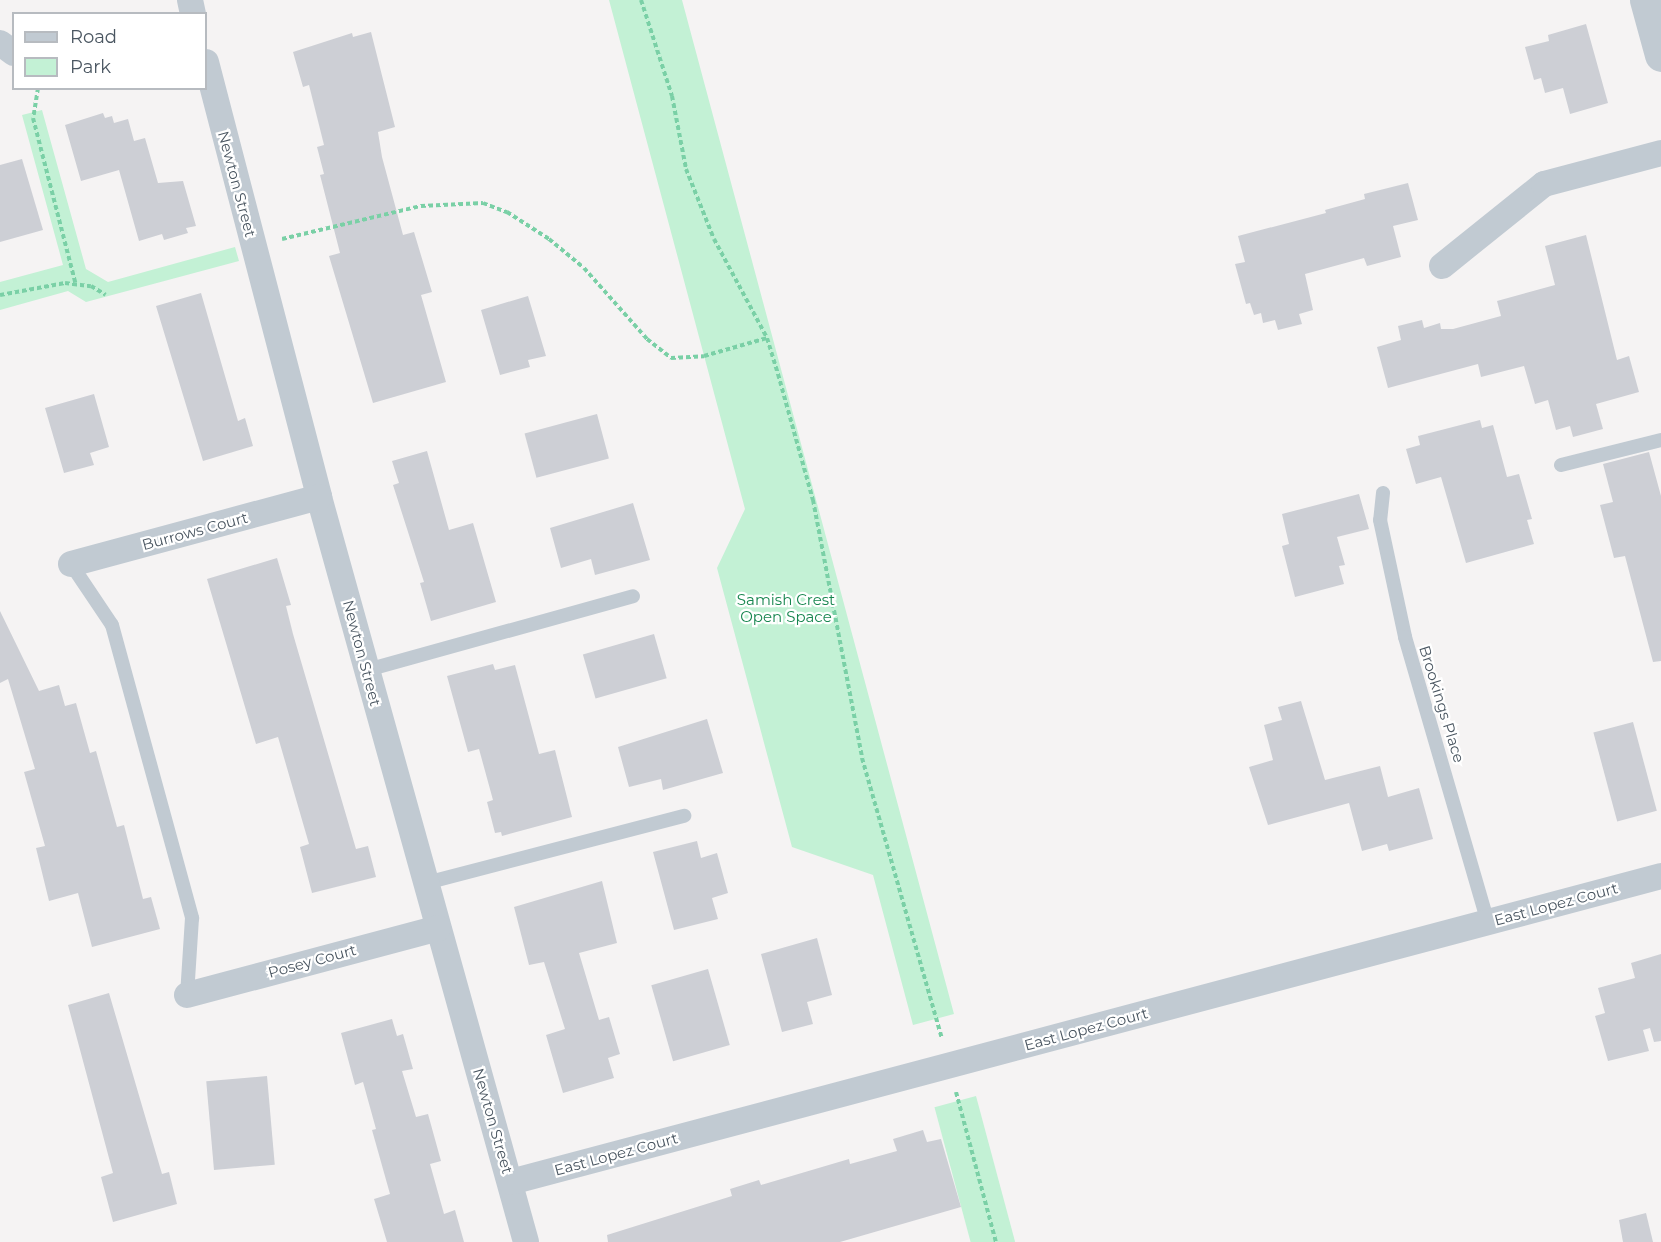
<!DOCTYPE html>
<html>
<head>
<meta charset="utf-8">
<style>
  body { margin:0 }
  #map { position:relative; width:1661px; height:1242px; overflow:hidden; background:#f5f3f3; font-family:Montserrat,sans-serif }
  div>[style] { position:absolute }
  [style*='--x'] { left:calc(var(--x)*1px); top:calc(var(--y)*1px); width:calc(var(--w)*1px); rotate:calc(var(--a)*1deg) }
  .green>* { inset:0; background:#c3f1d5; transform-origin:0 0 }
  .building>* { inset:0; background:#cdcfd5; transform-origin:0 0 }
  .path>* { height:4px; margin-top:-2px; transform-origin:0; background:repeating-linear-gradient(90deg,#7ad0a6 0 4.5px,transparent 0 7.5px) }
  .service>* { height:14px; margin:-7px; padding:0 7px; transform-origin:7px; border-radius:7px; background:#c1cad2 }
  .minor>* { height:26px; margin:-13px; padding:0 13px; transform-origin:13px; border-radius:13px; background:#c1cad2 }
  .tertiary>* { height:33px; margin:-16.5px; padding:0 16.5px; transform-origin:16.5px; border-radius:16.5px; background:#c1cad2 }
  span { translate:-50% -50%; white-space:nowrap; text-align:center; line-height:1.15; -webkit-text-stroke:4.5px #fff; paint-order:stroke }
  .street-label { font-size:15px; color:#4a5661 }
  .park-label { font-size:15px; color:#17864f }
  .legend { position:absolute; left:12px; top:12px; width:195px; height:78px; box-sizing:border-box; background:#fff; border:2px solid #b7bbc0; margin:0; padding:8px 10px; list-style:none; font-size:18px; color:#4a5661 }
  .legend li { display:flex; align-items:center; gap:12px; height:30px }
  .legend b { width:30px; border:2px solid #b7bbc0 }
</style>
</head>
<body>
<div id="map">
  <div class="green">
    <div style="clip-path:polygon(609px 0,682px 0,954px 1014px,913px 1025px,873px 875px,792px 847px,717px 568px,745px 509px)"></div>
    <div style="clip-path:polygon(42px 110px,86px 269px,108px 282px,235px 247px,239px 261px,86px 302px,68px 291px,0 310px,0 282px,63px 265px,22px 115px)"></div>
    <div style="left:976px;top:1096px;width:151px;height:43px;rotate:75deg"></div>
  </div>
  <div class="building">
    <div style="clip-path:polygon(1586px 24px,1608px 103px,1570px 114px,1563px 88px,1545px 93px,1541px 78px,1534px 80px,1525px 47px,1549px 41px,1548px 35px)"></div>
    <div style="clip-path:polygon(371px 32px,395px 127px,378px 132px,382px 157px,403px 235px,414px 232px,432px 292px,421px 295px,446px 382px,373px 403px,329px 256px,340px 253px,320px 175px,324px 174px,317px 147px,324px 145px,309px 85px,303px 87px,293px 52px,352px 33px,353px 37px)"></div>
    <div style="clip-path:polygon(103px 113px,105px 118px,112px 116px,114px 123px,128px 119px,134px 141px,145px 138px,158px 183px,183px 181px,196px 226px,186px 228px,188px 233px,164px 240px,162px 234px,139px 241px,119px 170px,81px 181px,65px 125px)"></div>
    <div style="clip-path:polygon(22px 159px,43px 230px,0 242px,0 165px)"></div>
    <div style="clip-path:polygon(1408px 183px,1418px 220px,1393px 226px,1401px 257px,1367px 266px,1364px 258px,1305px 274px,1313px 310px,1299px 314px,1302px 324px,1278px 330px,1275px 320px,1263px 323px,1261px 313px,1254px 315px,1250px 303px,1246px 304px,1235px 264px,1245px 262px,1238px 236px,1326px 213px,1325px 210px,1365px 199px,1364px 194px)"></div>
    <div style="clip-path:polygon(1586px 235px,1617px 360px,1629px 356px,1639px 392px,1596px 404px,1603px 429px,1573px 437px,1570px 426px,1556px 430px,1548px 400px,1535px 404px,1524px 366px,1481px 377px,1478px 364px,1388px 388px,1377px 347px,1401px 340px,1398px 326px,1422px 320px,1424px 328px,1440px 323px,1441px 329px,1453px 329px,1501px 316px,1497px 301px,1555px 285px,1545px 246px)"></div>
    <div style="clip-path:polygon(201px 293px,238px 421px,245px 418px,253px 446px,203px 461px,156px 306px)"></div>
    <div style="clip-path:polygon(528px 296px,546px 356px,528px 360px,530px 367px,500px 375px,481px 310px)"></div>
    <div style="clip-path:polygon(94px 394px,109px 447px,90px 453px,94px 465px,64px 473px,45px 408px)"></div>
    <div style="left:597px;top:414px;width:46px;height:75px;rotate:75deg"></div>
    <div style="clip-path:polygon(1480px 420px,1482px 428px,1493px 425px,1507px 477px,1519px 474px,1532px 519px,1527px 520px,1534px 544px,1466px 563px,1441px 477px,1416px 484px,1406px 449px,1420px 445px,1418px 436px)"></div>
    <div style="clip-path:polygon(427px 451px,449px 530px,473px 523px,496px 602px,431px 621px,420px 583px,424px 582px,393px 485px,399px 483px,392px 461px)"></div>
    <div style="clip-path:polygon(1649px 452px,1661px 496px,1661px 661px,1653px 662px,1625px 556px,1614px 558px,1600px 505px,1613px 502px,1603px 464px)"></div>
    <div style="clip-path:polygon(1359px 494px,1369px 529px,1337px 537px,1345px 565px,1339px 566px,1344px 584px,1295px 597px,1282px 546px,1289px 544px,1282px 514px)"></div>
    <div style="clip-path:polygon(633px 503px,650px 560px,595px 575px,591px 559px,561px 568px,550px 528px)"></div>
    <div style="clip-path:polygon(277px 558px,291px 605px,286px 606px,293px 634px,356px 849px,368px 846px,376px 877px,312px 893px,300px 847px,309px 844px,278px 737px,256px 744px,207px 579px)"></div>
    <div style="clip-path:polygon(0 611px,39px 691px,59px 685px,65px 706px,76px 703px,90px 753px,96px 751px,117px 827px,124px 825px,143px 899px,151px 897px,160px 929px,92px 947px,78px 893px,49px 901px,36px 848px,45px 846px,24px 772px,35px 769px,8px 679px,0 683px)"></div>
    <div style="left:654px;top:634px;width:46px;height:74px;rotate:74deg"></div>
    <div style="clip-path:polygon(493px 664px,495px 670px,515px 665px,539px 754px,555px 750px,572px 817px,502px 836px,501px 832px,495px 833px,487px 802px,493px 800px,479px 749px,468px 752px,447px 676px)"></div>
    <div style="clip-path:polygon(1301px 701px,1325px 780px,1380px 766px,1388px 797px,1419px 788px,1433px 839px,1389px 851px,1387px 844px,1362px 851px,1349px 803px,1268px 825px,1249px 767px,1273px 760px,1264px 725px,1282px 720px,1278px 707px)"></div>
    <div style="clip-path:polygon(707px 719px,723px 773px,663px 790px,661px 779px,629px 787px,618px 747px)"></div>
    <div style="left:1633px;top:722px;width:92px;height:41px;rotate:75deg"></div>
    <div style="clip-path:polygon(697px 841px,701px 858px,717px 853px,728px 893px,712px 898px,718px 919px,674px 930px,653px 852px)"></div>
    <div style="clip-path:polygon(602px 881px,617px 943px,579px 953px,599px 1020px,609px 1017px,620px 1054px,608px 1058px,614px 1078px,563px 1093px,546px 1035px,565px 1029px,544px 962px,529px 965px,514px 907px)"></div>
    <div style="clip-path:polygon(817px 938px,832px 995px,807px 1002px,813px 1024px,782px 1032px,761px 954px)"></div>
    <div style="clip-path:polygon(1661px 954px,1661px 1041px,1654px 1042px,1650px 1028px,1643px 1030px,1649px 1051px,1608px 1061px,1595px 1016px,1605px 1013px,1598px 988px,1635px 978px,1631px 963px)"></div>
    <div style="left:708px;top:969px;width:79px;height:59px;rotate:74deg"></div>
    <div style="clip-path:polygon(109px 993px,162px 1174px,169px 1172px,177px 1204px,113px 1222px,101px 1177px,113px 1173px,68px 1005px)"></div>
    <div style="clip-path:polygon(392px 1019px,397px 1036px,403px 1034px,413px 1069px,402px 1071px,416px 1117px,428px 1114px,441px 1161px,430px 1164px,444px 1214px,455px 1210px,464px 1242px,387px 1242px,374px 1199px,390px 1194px,372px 1130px,376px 1129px,363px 1082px,355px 1085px,341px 1033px)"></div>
    <div style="left:267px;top:1076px;width:89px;height:61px;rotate:85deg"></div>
    <div style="clip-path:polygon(923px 1130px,927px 1142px,941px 1139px,961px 1207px,840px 1242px,608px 1242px,607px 1235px,732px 1196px,730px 1189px,759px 1180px,761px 1185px,849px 1159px,850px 1164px,897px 1151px,893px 1139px)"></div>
    <div style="clip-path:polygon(1646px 1213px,1653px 1242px,1623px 1242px,1619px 1220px)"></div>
  </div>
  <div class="path">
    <div style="--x:641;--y:0;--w:101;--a:72.1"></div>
    <div style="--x:672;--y:96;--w:74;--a:79.1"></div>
    <div style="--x:686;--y:169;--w:75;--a:68.2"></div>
    <div style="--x:714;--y:239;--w:112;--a:61.8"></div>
    <div style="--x:767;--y:338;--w:38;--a:73"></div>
    <div style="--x:778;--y:374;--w:131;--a:74.5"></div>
    <div style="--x:813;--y:500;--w:263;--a:79.2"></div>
    <div style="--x:862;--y:758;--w:291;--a:74.1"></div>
    <div style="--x:38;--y:88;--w:30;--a:99"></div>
    <div style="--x:33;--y:118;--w:172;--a:75.6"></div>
    <div style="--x:282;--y:239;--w:143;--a:-13.4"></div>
    <div style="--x:421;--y:206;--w:62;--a:-2.8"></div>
    <div style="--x:483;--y:203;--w:26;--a:21"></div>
    <div style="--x:507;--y:212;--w:50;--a:32.7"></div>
    <div style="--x:549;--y:239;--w:45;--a:39.6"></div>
    <div style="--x:584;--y:268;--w:95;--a:48.4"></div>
    <div style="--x:647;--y:339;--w:31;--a:38"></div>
    <div style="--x:671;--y:358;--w:33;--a:-3"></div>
    <div style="--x:704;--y:356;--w:66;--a:-15.9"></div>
    <div style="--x:0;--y:295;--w:66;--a:-10.5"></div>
    <div style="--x:65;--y:283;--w:26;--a:7"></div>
    <div style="--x:91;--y:286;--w:17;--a:31"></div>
    <div style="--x:956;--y:1092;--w:155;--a:75.1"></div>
  </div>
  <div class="service">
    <div style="--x:1561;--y:465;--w:103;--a:-14"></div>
    <div style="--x:1383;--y:493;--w:27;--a:96"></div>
    <div style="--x:1380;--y:520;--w:120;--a:77.9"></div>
    <div style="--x:1405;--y:637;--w:297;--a:73.8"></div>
    <div style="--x:71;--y:564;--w:73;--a:56.1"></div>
    <div style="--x:112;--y:625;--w:304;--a:74.7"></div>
    <div style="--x:192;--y:918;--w:77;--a:93.7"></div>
    <div style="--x:367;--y:670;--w:276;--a:-15.5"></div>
    <div style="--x:426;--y:883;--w:267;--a:-14.6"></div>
  </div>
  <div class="minor">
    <div style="--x:190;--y:0;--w:14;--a:78"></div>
    <div style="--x:0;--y:43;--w:17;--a:36"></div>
    <div style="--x:206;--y:62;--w:449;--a:75.4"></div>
    <div style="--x:319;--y:497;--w:773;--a:74.47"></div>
    <div style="--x:1442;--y:266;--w:131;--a:-38.8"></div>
    <div style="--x:1544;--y:184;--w:121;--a:-14.8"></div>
    <div style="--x:71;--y:564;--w:257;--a:-15.1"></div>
    <div style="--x:187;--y:995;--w:260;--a:-14.9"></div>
    <div style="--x:511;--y:1182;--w:1190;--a:-14.9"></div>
  </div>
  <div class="tertiary">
    <div style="--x:1646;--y:0;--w:57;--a:74.7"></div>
  </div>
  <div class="street-label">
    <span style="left:237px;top:184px;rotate:75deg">Newton Street</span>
    <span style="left:195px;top:531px;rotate:-15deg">Burrows Court</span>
    <span style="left:362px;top:653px;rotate:75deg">Newton Street</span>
    <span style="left:1442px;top:704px;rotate:73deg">Brookings Place</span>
    <span style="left:1556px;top:904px;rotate:-15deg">East Lopez Court</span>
    <span style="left:312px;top:961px;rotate:-15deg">Posey Court</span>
    <span style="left:1086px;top:1029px;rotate:-15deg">East Lopez Court</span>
    <span style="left:493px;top:1121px;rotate:74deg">Newton Street</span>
    <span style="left:616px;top:1154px;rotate:-15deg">East Lopez Court</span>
  </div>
  <div class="park-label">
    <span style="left:786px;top:608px">Samish Crest<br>Open Space</span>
  </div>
  <ul class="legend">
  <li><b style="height:8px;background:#c1cad2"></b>Road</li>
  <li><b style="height:16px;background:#c3f1d5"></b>Park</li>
  </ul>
</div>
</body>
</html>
